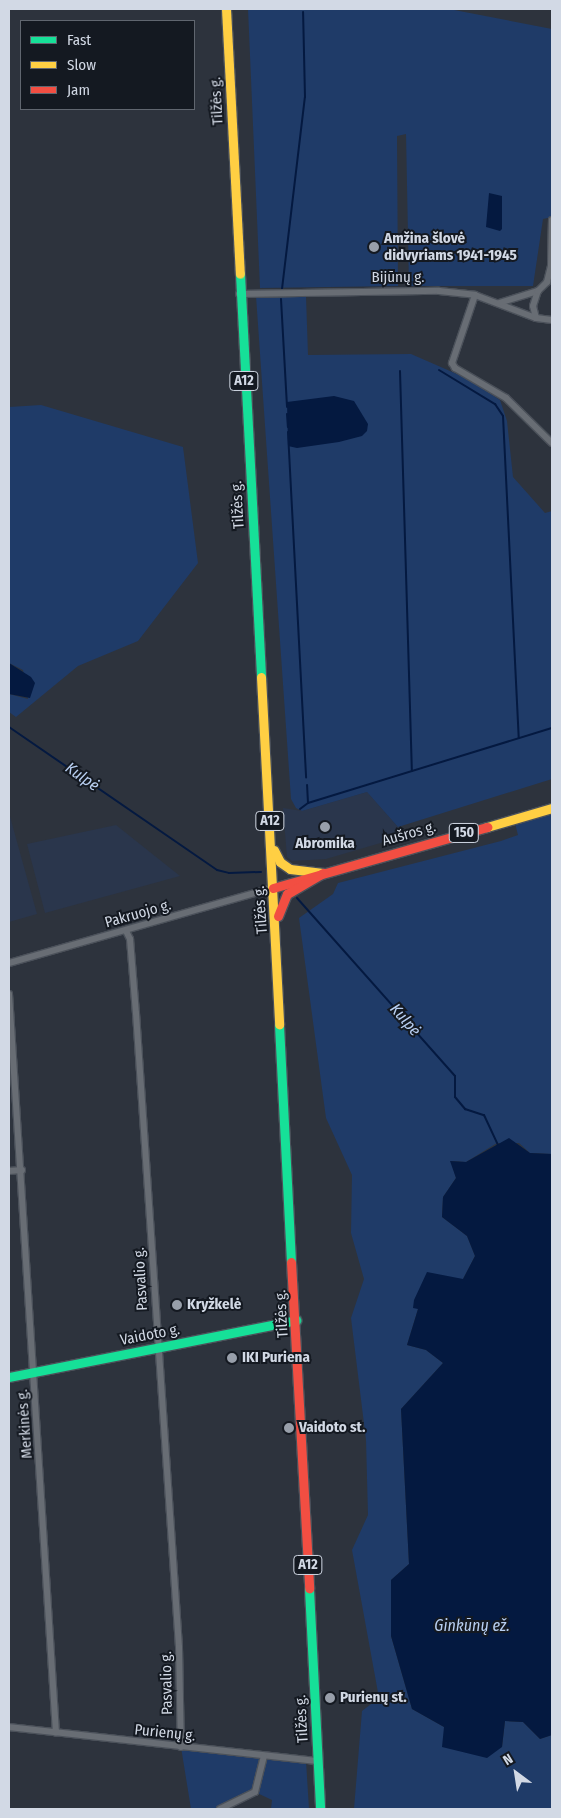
<!DOCTYPE html>
<html>
<head>
<meta charset="utf-8">
<style>
  body { margin:0 }
  #map { position:relative; width:561px; height:1818px; overflow:hidden; background:#2d333d; font-family:"Fira Sans Condensed",sans-serif }
  div>[style] { position:absolute }
  [style*='--x'] { left:calc(var(--x)*1px); top:calc(var(--y)*1px); width:calc(var(--w)*1px); rotate:calc(var(--a)*1deg) }
  .built>* { inset:0; background:#2a364c }
  .green>* { inset:0; background:#1f3b68 }
  .water>* { inset:0; background:#041940 }
  .stream>* { height:2px; margin:-1px; padding:0 1px; transform-origin:1px; border-radius:1px; background:#041940 }
  .roads { filter:drop-shadow(1px 0 #4b515a) drop-shadow(-1px 0 #4b515a) drop-shadow(0 1px #4b515a) drop-shadow(0 -1px #4b515a) }
  .street>* { height:6px; margin:-3px; padding:0 3px; transform-origin:3px; border-radius:3px; background:#686d74 }
  .fast>* { height:9px; margin:-4.5px; padding:0 4.5px; transform-origin:4.5px; border-radius:4.5px; background:#16e098 }
  .slow>* { height:9px; margin:-4.5px; padding:0 4.5px; transform-origin:4.5px; border-radius:4.5px; background:#ffcf43 }
  .jam>* { height:9px; margin:-4.5px; padding:0 4.5px; transform-origin:4.5px; border-radius:4.5px; background:#f24e42 }
  .dots>* { width:14px; height:14px; translate:-50% -50%; box-sizing:border-box; border:2px solid #141921; border-radius:50% }
  span { translate:-50% -50%; white-space:nowrap; text-align:center; line-height:1.15; -webkit-text-stroke:4px #141921; paint-order:stroke }
  .shield-label span { padding:1px 4px; background:#141921; border:1px solid; border-radius:4px; -webkit-text-stroke-width:0 }
  .shield-label { font-size:14px; color:#d2d9e5; font-weight:700 }
  .street-label { font-size:15px; color:#d2d9e5 }
  .poi-label { font-size:15px; color:#d2d9e5; font-weight:700 }
  .left { translate:0 -50%; text-align:left }
  .water-label { font-size:16px; color:#b8cff2; font-style:italic }
  .frame { position:absolute; inset:0; border:10px solid #d2d9e5; pointer-events:none }
  .legend { position:absolute; left:20px; top:20px; width:175px; height:90px; box-sizing:border-box; background:#141921; border:1px solid #60666f; margin:0; padding:6px 9px; list-style:none; font-size:15px; color:#d2d9e5 }
  .legend li { display:flex; align-items:center; gap:10px; height:25px }
  .legend b { width:25px; border:1px solid #60666f }
  .north { position:absolute; left:491px; top:1748px; width:50px; height:50px; -webkit-text-stroke:4px #141921; paint-order:stroke; rotate:329deg; font-size:14px; font-weight:700; line-height:20px; text-align:center; color:#d2d9e5 }
  .north::after { content:''; display:block; margin:auto; width:18px; height:22px; background:#d2d9e5; clip-path:polygon(50% 0,100% 100%,50% 72%,0 100%) }
</style>
</head>
<body>
<div id="map">
  <div class="built">
    <div style="clip-path:polygon(367px 792px,398px 827px,401px 837px,326px 859px,292px 861px,287px 857px,283px 808px,302px 811px)"></div>
    <div style="clip-path:polygon(9px 813px,37px 914px,9px 922px)"></div>
    <div style="clip-path:polygon(116px 825px,180px 876px,45px 913px,27px 844px)"></div>
  </div>
  <div class="green">
    <div style="clip-path:polygon(248px 9px,449px 9px,552px 29px,552px 217px,543px 219px,533px 286px,409px 286px,406px 134px,397px 136px,398px 286px,260px 288px)"></div>
    <div style="clip-path:polygon(256px 296px,306px 296px,308px 355px,411px 354px,466px 378px,500px 400px,507px 421px,513px 477px,545px 513px,552px 511px,552px 779px,398px 827px,367px 792px,302px 811px,296px 808px,291px 799px)"></div>
    <div style="clip-path:polygon(41px 405px,183px 447px,198px 563px,138px 641px,78px 666px,16px 717px,9px 712px,9px 694px,28px 699px,23px 670px,9px 663px,9px 407px)"></div>
    <div style="clip-path:polygon(552px 812px,552px 1154px,530px 1153px,519px 1143px,497px 1143px,466px 1162px,451px 1161px,456px 1178px,443px 1197px,442px 1217px,467px 1236px,475px 1256px,463px 1279px,418px 1309px,407px 1345px,426px 1350px,443px 1363px,401px 1409px,409px 1564px,391px 1580px,391px 1636px,412px 1709px,444px 1727px,502px 1747px,505px 1721px,523px 1722px,540px 1739px,552px 1735px,552px 1809px,354px 1809px,362px 1711px,379px 1698px,352px 1550px,368px 1515px,366px 1440px,351px 1318px,364px 1279px,351px 1233px,352px 1175px,326px 1118px,299px 918px,333px 894px,338px 883px,501px 841px,518px 835px,515px 823px)"></div>
    <div style="clip-path:polygon(181px 1747px,306px 1761px,309px 1809px,271px 1809px,272px 1800px,255px 1792px,220px 1809px,191px 1809px)"></div>
  </div>
  <div class="water">
    <div style="clip-path:polygon(489px 193px,502px 196px,502px 229px,500px 231px,486px 227px)"></div>
    <div style="clip-path:polygon(334px 396px,354px 401px,368px 424px,367px 431px,362px 436px,339px 442px,297px 448px,288px 446px,287px 402px)"></div>
    <div style="clip-path:polygon(9px 663px,31px 677px,35px 683px,30px 698px,9px 694px)"></div>
    <div style="clip-path:polygon(509px 1138px,530px 1153px,552px 1154px,552px 1735px,540px 1739px,523px 1722px,505px 1721px,502px 1747px,487px 1758px,442px 1747px,444px 1727px,412px 1709px,391px 1636px,391px 1580px,409px 1564px,401px 1409px,443px 1363px,426px 1350px,407px 1345px,418px 1309px,413px 1308px,414px 1300px,427px 1272px,463px 1279px,475px 1256px,467px 1236px,442px 1217px,443px 1197px,456px 1178px,450px 1161px,466px 1162px)"></div>
  </div>
  <div class="stream">
    <div style="--x:282;--y:289;--w:193;--a:-83.2"></div>
    <div style="--x:305;--y:97;--w:85;--a:-91.3"></div>
    <div style="--x:281;--y:299;--w:108;--a:86.8"></div>
    <div style="--x:439;--y:370;--w:66;--a:31.3"></div>
    <div style="--x:495;--y:404;--w:14;--a:56"></div>
    <div style="--x:503;--y:416;--w:322;--a:87.2"></div>
    <div style="--x:400;--y:371;--w:400;--a:88.3"></div>
    <div style="--x:287;--y:414;--w:13;--a:86"></div>
    <div style="--x:288;--y:432;--w:346;--a:87"></div>
    <div style="--x:9;--y:727;--w:252;--a:34.5"></div>
    <div style="--x:217;--y:870;--w:12;--a:14"></div>
    <div style="--x:229;--y:873;--w:32;--a:-2"></div>
    <div style="--x:308;--y:803;--w:255;--a:-17.1"></div>
    <div style="--x:300;--y:809;--w:10;--a:-37"></div>
    <div style="--x:308;--y:803;--w:18;--a:-93"></div>
    <div style="--x:297;--y:898;--w:238;--a:48.4"></div>
    <div style="--x:455;--y:1076;--w:21;--a:90"></div>
    <div style="--x:455;--y:1097;--w:16;--a:50"></div>
    <div style="--x:465;--y:1109;--w:20;--a:18"></div>
    <div style="--x:484;--y:1115;--w:33;--a:65"></div>
  </div>
  <div class="roads">
    <div class="street">
      <div style="--x:239;--y:294;--w:200;--a:-0.9"></div>
      <div style="--x:439;--y:291;--w:36;--a:6"></div>
      <div style="--x:475;--y:295;--w:65;--a:20.7"></div>
      <div style="--x:536;--y:318;--w:16;--a:7"></div>
      <div style="--x:475;--y:295;--w:72;--a:108.7"></div>
      <div style="--x:452;--y:363;--w:6;--a:59"></div>
      <div style="--x:455;--y:368;--w:59;--a:30.5"></div>
      <div style="--x:506;--y:398;--w:64;--a:44.4"></div>
      <div style="--x:499;--y:303;--w:41;--a:-17.1"></div>
      <div style="--x:536;--y:318;--w:12;--a:-104"></div>
      <div style="--x:533;--y:306;--w:16;--a:-72"></div>
      <div style="--x:538;--y:291;--w:13;--a:-45"></div>
      <div style="--x:547;--y:282;--w:16;--a:-76"></div>
      <div style="--x:551;--y:266;--w:46;--a:-88.8"></div>
      <div style="--x:126;--y:931;--w:9;--a:63"></div>
      <div style="--x:130;--y:939;--w:74;--a:85.4"></div>
      <div style="--x:136;--y:1013;--w:635;--a:86.12"></div>
      <div style="--x:179;--y:1647;--w:100;--a:88.9"></div>
      <div style="--x:9;--y:963;--w:274;--a:-15.9"></div>
      <div style="--x:9;--y:994;--w:740;--a:86.36"></div>
      <div style="--x:9;--y:1171;--w:13;--a:-4"></div>
      <div style="--x:9;--y:1727;--w:311;--a:6.3"></div>
      <div style="--x:220;--y:1809;--w:39;--a:-26"></div>
      <div style="--x:255;--y:1792;--w:37;--a:-76"></div>
    </div>
    <div class="fast">
      <div style="--x:240;--y:274;--w:404;--a:87"></div>
      <div style="--x:279;--y:1025;--w:237;--a:87.1"></div>
      <div style="--x:9;--y:1377;--w:293;--a:-11.2"></div>
      <div style="--x:309;--y:1589;--w:220;--a:87.1"></div>
    </div>
    <div class="slow">
      <div style="--x:226;--y:9;--w:265;--a:87"></div>
      <div style="--x:261;--y:677;--w:348;--a:87"></div>
      <div style="--x:487;--y:827;--w:68;--a:-16.3"></div>
      <div style="--x:274;--y:850;--w:13;--a:63"></div>
      <div style="--x:280;--y:862;--w:12;--a:35"></div>
      <div style="--x:290;--y:869;--w:33;--a:7"></div>
    </div>
    <div class="jam">
      <div style="--x:273;--y:888;--w:223;--a:-15.9"></div>
      <div style="--x:278;--y:916;--w:24;--a:-68"></div>
      <div style="--x:287;--y:894;--w:42;--a:-30.3"></div>
      <div style="--x:291;--y:1262;--w:327;--a:86.8"></div>
    </div>
  </div>
  <div class="dots">
    <div style="left:374px;top:247px;background:#989faa"></div>
    <div style="left:325px;top:827px;background:#989faa"></div>
    <div style="left:177px;top:1305px;background:#989faa"></div>
    <div style="left:232px;top:1358px;background:#989faa"></div>
    <div style="left:289px;top:1428px;background:#989faa"></div>
    <div style="left:330px;top:1698px;background:#989faa"></div>
  </div>
  <div class="shield-label">
    <span style="left:244px;top:381px">A12</span>
    <span style="left:270px;top:821px">A12</span>
    <span style="left:464px;top:833px">150</span>
    <span style="left:308px;top:1565px">A12</span>
  </div>
  <div class="street-label">
    <span style="left:217px;top:101px;rotate:-93deg">Tilžės g.</span>
    <span style="left:398px;top:278px">Bijūnų g.</span>
    <span style="left:238px;top:505px;rotate:-93deg">Tilžės g.</span>
    <span style="left:409px;top:834px;rotate:-16deg">Aušros g.</span>
    <span style="left:261px;top:910px;rotate:-94deg">Tilžės g.</span>
    <span style="left:138px;top:914px;rotate:-16deg">Pakruojo g.</span>
    <span style="left:141px;top:1279px;rotate:-93deg">Pasvalio g.</span>
    <span style="left:282px;top:1314px;rotate:-93deg">Tilžės g.</span>
    <span style="left:150px;top:1335px;rotate:-11deg">Vaidoto g.</span>
    <span style="left:25px;top:1424px;rotate:-94deg">Merkinės g.</span>
    <span style="left:167px;top:1683px;rotate:-91deg">Pasvalio g.</span>
    <span style="left:302px;top:1719px;rotate:-93deg">Tilžės g.</span>
    <span style="left:165px;top:1733px;rotate:6deg">Purienų g.</span>
  </div>
  <div class="poi-label">
    <span class="left" style="left:384px;top:247px">Amžina šlovė<br>didvyriams 1941-1945</span>
    <span style="left:325px;top:844px">Abromika</span>
    <span class="left" style="left:187px;top:1305px">Kryžkelė</span>
    <span class="left" style="left:242px;top:1358px">IKI Puriena</span>
    <span class="left" style="left:299px;top:1428px">Vaidoto st.</span>
    <span class="left" style="left:340px;top:1698px">Purienų st.</span>
  </div>
  <div class="water-label">
    <span style="left:82px;top:777px;rotate:35deg">Kulpė</span>
    <span style="left:405px;top:1020px;rotate:49deg">Kulpė</span>
    <span style="left:472px;top:1626px">Ginkūnų ež.</span>
  </div>
  <div class="frame"></div>
  <ul class="legend">
  <li><b style="height:6px;background:#16e098"></b>Fast</li>
  <li><b style="height:6px;background:#ffcf43"></b>Slow</li>
  <li><b style="height:6px;background:#f24e42"></b>Jam</li>
  </ul>
  <div class="north">N</div>
</div>
</body>
</html>
